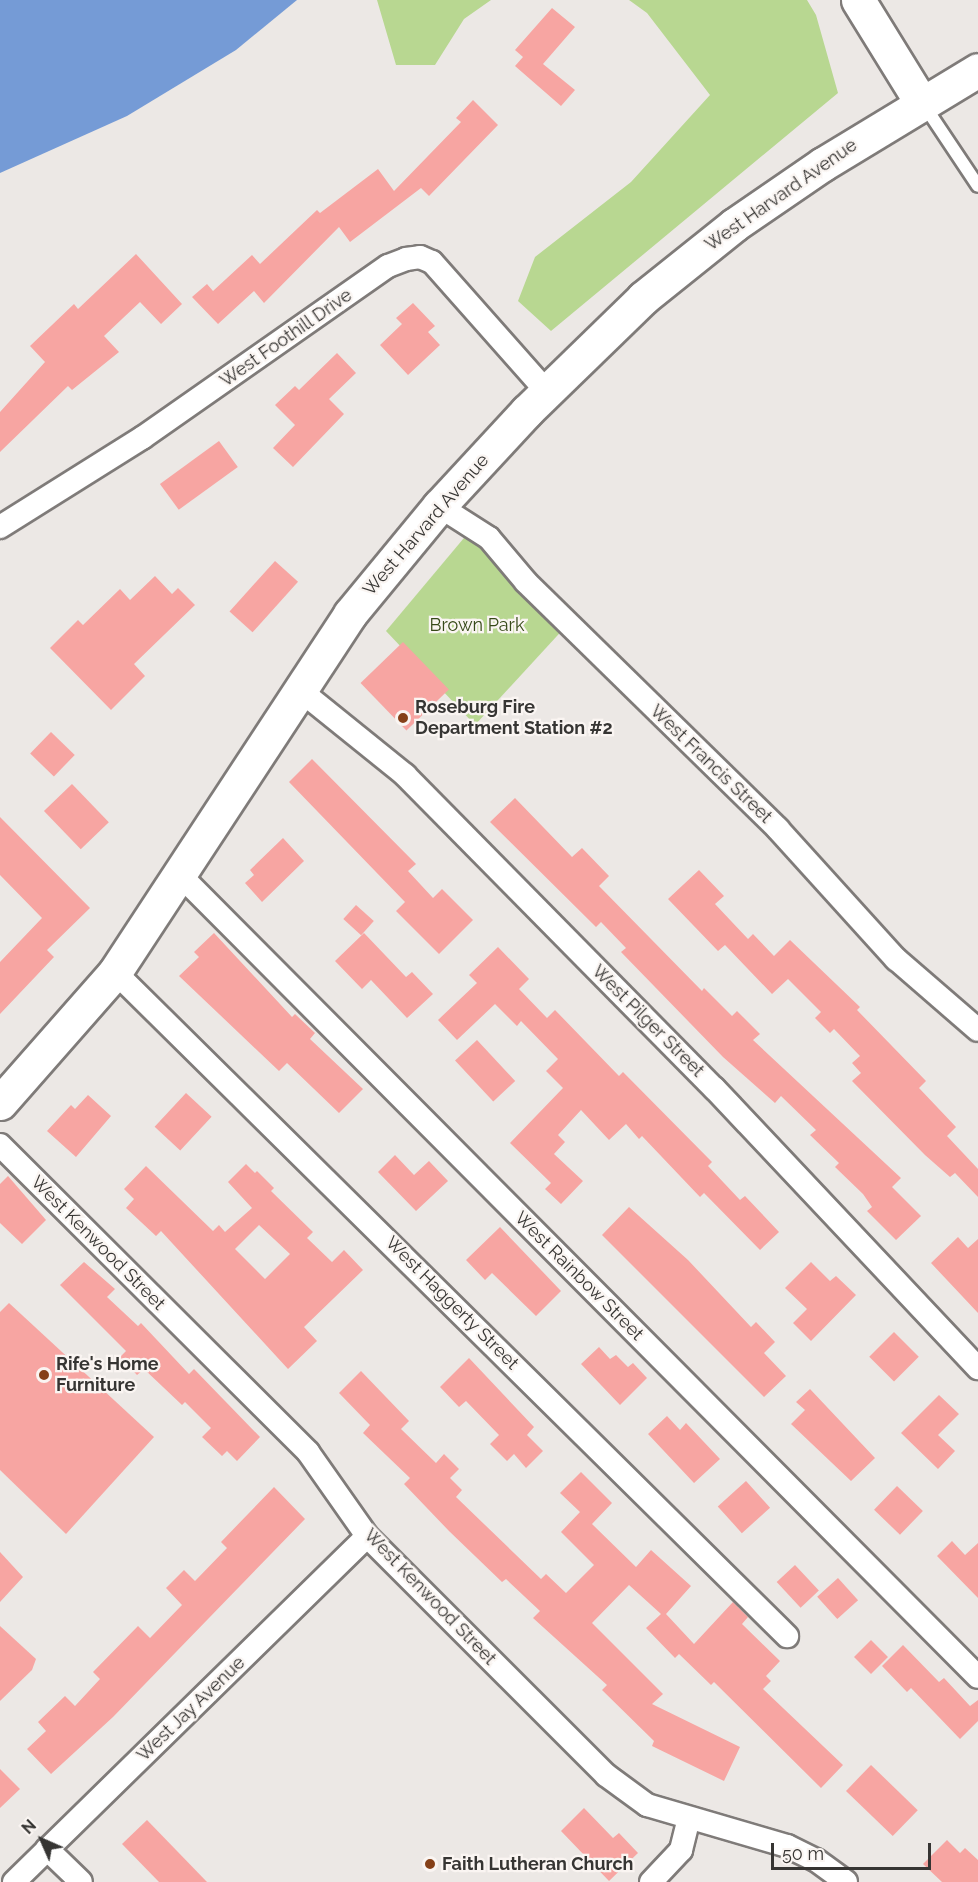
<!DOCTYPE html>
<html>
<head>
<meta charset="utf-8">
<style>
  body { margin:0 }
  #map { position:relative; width:978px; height:1882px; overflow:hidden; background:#ece8e5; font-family:Raleway,sans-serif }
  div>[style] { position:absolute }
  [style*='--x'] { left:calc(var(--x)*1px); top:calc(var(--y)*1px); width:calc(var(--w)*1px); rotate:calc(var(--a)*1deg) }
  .green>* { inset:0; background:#b8d791 }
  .water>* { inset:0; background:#759bd6 }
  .building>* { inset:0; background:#f7a5a2; transform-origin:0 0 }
  .roads { filter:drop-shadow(2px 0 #7f7b79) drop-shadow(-2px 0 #7f7b79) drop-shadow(0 2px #7f7b79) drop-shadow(0 -2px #7f7b79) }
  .service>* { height:12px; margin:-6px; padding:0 6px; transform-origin:6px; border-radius:6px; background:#fff }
  .minor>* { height:22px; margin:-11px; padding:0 11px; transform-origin:11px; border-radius:11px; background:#fff }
  .secondary>* { height:33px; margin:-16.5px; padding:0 16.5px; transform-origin:16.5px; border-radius:16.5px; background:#fff }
  .dots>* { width:16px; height:16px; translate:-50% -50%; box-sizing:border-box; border:3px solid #faf5f2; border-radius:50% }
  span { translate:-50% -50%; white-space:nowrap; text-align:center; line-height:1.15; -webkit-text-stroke:4.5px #faf5f2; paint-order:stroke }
  .street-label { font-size:18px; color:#363533 }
  .park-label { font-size:18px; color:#364918 }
  .poi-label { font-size:18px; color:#363533; font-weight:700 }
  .left { translate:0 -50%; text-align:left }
  .north { position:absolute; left:12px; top:1810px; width:60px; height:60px; -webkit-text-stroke:4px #faf5f2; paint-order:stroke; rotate:315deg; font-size:16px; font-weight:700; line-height:24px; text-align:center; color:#363533 }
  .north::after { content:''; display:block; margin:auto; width:21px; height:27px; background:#363533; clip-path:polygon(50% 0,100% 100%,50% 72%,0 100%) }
  .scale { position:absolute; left:771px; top:1843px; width:160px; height:27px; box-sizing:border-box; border:3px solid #363533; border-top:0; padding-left:8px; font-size:18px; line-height:21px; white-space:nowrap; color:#363533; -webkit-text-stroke:4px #faf5f2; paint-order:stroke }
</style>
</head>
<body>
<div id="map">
  <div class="green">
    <div style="clip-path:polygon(377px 0,491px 0,464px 19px,435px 65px,396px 65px)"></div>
    <div style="clip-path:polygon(629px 0,807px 0,816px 15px,838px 93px,551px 331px,518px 301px,535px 257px,631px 182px,710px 95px,647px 13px)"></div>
    <div style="clip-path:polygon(474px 526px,568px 624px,475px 725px,386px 631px)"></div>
  </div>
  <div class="water">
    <div style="clip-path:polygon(0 0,297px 0,236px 50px,127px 116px,0 173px)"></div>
  </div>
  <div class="building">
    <div style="clip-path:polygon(552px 8px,575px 27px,543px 64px,575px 90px,561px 106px,515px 66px,523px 57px,515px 50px)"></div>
    <div style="clip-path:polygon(473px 100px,498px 125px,429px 196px,421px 188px,350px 242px,339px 227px,264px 303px,254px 291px,218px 324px,192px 297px,207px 284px,213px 291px,252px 255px,260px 264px,317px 210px,320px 213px,378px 169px,394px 191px,461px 122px,456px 118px)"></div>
    <div style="clip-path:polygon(136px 254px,182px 304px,161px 324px,140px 302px,104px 336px,119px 352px,72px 390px,68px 386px,0 452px,0 412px,45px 362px,30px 346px,74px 304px,78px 309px)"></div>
    <div style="clip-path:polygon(413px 303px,435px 326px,428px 332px,440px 345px,408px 375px,380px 345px,402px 324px,396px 318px)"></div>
    <div style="clip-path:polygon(337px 353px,356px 373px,329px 399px,344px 414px,293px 467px,273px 448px,295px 425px,275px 405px,295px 386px,299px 390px)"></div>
    <div style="left:219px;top:441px;width:32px;height:73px;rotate:54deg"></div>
    <div style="left:275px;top:561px;width:31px;height:68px;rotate:42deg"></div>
    <div style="clip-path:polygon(155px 576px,172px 594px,178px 588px,195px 605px,134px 664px,145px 676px,111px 710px,50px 648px,78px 620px,83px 625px,120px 589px,130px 600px)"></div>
    <div style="left:403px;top:642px;width:66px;height:59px;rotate:46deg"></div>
    <div style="left:51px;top:732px;width:33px;height:30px;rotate:44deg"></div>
    <div style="clip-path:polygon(312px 759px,416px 864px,408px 871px,433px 898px,442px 889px,473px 920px,439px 954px,396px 911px,405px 902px,289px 782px)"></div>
    <div style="left:72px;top:784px;width:53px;height:39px;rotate:46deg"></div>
    <div style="clip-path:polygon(515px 798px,572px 857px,582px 848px,609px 876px,599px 886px,702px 991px,704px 988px,732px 1016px,737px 1011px,760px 1034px,753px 1040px,901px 1178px,892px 1187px,921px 1216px,896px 1240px,867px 1211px,872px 1207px,863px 1194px,835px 1167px,839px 1163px,810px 1135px,816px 1130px,781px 1096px,775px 1103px,723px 1057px,621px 952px,626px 948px,601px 922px,596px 927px,490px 822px)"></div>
    <div style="clip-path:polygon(0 817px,90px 908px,47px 950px,54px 957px,0 1014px,0 962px,42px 918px,0 875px)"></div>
    <div style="clip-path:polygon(283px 838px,304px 861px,262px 902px,245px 883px,254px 875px,250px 870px)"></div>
    <div style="clip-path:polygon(699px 870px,724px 896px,715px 904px,748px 939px,753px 934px,774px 956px,790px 940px,860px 1007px,857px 1010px,926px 1081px,919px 1088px,956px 1127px,947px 1136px,978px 1169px,978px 1197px,955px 1173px,950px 1177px,925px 1155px,852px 1081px,861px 1073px,852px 1063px,860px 1056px,834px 1029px,830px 1033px,815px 1018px,821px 1012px,788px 979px,772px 994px,725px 945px,718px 951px,668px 899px)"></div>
    <div style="left:356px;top:905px;width:24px;height:19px;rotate:42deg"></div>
    <div style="clip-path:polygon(214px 933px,292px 1017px,295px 1014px,315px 1033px,310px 1039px,363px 1089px,339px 1113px,287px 1063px,279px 1071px,179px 976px,199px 957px,194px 952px)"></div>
    <div style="clip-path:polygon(364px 933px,406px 977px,412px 972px,433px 994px,407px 1018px,371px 980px,362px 989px,335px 961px)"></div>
    <div style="clip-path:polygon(498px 947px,529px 979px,519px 989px,547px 1018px,555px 1010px,619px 1076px,623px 1072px,712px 1162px,708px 1166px,740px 1200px,745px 1196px,779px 1232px,760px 1250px,704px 1193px,700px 1197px,642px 1136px,639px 1139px,626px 1124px,609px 1140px,581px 1110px,558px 1135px,565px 1142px,554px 1154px,583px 1181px,561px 1204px,545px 1189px,551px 1183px,510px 1143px,563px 1088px,546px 1071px,558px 1059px,521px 1021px,517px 1026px,495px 1004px,457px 1040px,438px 1020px,477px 983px,469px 975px)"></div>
    <div style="left:477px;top:1040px;width:56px;height:30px;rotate:47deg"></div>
    <div style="left:186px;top:1093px;width:35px;height:46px;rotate:43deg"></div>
    <div style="clip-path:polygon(88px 1095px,111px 1116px,76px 1157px,47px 1131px,71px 1105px,75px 1109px)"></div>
    <div style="clip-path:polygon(395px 1155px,414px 1175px,429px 1161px,448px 1181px,416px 1211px,378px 1172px)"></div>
    <div style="clip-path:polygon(evenodd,246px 1164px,255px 1173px,257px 1171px,274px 1188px,271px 1191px,313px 1232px,307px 1238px,332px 1262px,344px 1250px,363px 1270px,304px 1327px,317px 1341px,288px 1369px,161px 1231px,156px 1236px,126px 1208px,134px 1199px,124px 1189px,146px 1166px,213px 1231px,219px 1225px,225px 1232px,252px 1208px,228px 1182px,246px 1164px,259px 1225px,290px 1254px,265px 1279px,235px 1249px,259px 1225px)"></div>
    <div style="clip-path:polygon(8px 1176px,46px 1220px,22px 1244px,0 1223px,0 1184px)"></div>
    <div style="clip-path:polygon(629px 1207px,688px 1260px,751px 1327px,756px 1322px,775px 1342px,764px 1353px,786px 1376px,764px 1397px,602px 1235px)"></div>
    <div style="clip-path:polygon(500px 1227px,561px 1291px,536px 1316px,492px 1273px,485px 1280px,466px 1260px)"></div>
    <div style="clip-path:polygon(958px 1237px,968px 1248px,978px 1239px,978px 1313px,931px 1263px)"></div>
    <div style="clip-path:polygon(84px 1262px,115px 1289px,107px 1297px,138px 1326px,141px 1323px,189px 1374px,194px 1369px,260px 1437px,237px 1461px,227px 1451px,222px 1456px,202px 1437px,211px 1428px,185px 1402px,182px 1405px,144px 1369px,137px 1375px,120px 1357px,126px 1351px,60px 1285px)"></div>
    <div style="clip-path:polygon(811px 1262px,830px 1281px,836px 1276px,856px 1295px,811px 1341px,793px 1323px,807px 1309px,785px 1288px)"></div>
    <div style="clip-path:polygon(9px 1303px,154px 1437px,66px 1534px,0 1470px,0 1312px)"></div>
    <div style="left:894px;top:1332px;width:35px;height:35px;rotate:45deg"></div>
    <div style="clip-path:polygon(599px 1347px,610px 1359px,616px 1355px,628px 1367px,633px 1363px,647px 1378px,620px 1405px,581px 1364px)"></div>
    <div style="clip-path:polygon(469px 1358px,534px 1427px,527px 1435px,543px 1451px,526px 1468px,514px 1454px,507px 1461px,490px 1444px,499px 1435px,466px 1401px,459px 1407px,440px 1387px)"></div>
    <div style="clip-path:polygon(361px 1371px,409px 1421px,401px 1429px,436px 1463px,444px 1454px,459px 1469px,450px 1478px,462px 1490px,456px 1497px,541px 1579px,546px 1574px,566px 1593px,594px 1565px,561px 1532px,580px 1512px,560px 1493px,581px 1472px,612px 1503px,592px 1524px,636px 1567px,651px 1550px,691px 1586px,666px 1614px,694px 1644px,733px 1602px,748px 1617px,742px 1624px,780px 1661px,766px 1676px,771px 1681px,763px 1689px,843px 1765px,821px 1788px,714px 1682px,711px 1685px,679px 1654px,675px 1658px,646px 1628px,661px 1614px,629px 1585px,592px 1623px,663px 1694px,652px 1704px,740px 1747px,724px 1781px,652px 1746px,654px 1741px,602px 1690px,607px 1685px,533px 1618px,540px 1611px,506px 1579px,502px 1582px,449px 1531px,404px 1484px,410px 1478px,363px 1433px,370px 1425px,339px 1393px)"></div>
    <div style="clip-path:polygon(810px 1389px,875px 1458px,851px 1481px,791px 1424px,805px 1410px,796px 1402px)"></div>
    <div style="clip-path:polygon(939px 1395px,959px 1414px,938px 1435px,955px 1451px,938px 1469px,901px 1433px)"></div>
    <div style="clip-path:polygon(667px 1416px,680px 1430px,686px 1423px,720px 1459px,694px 1483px,648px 1434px)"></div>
    <div style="left:746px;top:1481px;width:36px;height:38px;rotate:48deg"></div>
    <div style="left:897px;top:1486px;width:36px;height:33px;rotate:44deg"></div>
    <div style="clip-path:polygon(274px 1487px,305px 1519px,113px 1717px,51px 1774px,27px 1749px,46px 1731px,38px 1722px,65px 1696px,75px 1706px,100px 1679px,93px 1672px,138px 1626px,150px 1638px,182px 1605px,166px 1588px,184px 1570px,195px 1581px,227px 1548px,221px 1542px)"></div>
    <div style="clip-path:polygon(952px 1541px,965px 1555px,978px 1543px,978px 1598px,937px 1556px)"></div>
    <div style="clip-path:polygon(0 1552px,23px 1577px,0 1602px)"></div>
    <div style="left:795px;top:1565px;width:35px;height:25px;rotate:47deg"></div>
    <div style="left:838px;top:1578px;width:30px;height:28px;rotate:48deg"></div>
    <div style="clip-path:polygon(0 1626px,36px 1659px,32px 1670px,0 1701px)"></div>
    <div style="left:871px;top:1640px;width:24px;height:24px;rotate:45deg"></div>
    <div style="clip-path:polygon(903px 1645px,939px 1682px,944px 1678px,970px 1706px,978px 1700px,978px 1721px,960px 1739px,911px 1688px,907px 1692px,882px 1666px)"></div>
    <div style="left:871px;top:1765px;width:65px;height:36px;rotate:44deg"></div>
    <div style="clip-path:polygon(0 1769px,20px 1789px,0 1808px)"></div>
    <div style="clip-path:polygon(584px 1808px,613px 1838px,619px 1833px,638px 1853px,609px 1881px,561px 1831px)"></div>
    <div style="clip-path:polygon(147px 1820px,207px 1882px,159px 1882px,122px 1844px)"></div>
    <div style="clip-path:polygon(947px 1840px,960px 1853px,965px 1848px,978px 1860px,978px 1882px,942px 1882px,923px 1864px)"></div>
  </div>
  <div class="roads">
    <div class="service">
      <div style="--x:924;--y:105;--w:97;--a:56.3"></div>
    </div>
    <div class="minor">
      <div style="--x:439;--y:506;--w:59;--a:32.6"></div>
      <div style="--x:489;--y:538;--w:57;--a:49.9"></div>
      <div style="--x:526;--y:582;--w:353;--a:44.4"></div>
      <div style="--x:778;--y:829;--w:176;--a:47.8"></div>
      <div style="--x:896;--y:959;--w:108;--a:40.9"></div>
      <div style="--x:0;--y:527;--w:168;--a:-32.1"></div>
      <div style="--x:142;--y:438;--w:300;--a:-35"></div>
      <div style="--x:388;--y:266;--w:19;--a:-21"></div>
      <div style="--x:406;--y:259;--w:14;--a:-8"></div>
      <div style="--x:420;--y:257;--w:13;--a:23"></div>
      <div style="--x:432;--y:262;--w:172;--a:48.5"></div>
      <div style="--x:301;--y:691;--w:134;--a:38.9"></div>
      <div style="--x:405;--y:775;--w:440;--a:45.4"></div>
      <div style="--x:714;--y:1088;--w:385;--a:46.7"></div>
      <div style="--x:180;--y:875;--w:1131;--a:45.14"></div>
      <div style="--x:115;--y:972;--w:945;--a:44.66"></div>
      <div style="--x:0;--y:1145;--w:435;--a:44.9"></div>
      <div style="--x:308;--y:1452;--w:103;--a:54.9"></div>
      <div style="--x:367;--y:1536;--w:338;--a:45"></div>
      <div style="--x:606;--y:1775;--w:51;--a:36.2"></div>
      <div style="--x:647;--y:1805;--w:146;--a:16.3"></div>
      <div style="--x:787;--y:1846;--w:32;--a:26"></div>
      <div style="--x:816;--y:1860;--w:37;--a:36"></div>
      <div style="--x:47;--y:1849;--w:47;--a:44.1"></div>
      <div style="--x:14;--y:1882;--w:494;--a:-44.4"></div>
      <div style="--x:651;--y:1882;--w:44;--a:-46.8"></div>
      <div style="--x:681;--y:1850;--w:32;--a:-76"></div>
    </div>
    <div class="secondary">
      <div style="--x:858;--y:0;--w:120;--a:58.3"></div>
      <div style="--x:0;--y:1103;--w:174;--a:-48.7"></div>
      <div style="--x:115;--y:972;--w:428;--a:-56.7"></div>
      <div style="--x:350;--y:614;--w:140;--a:-50.5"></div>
      <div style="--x:439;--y:506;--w:129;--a:-47.2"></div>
      <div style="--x:527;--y:411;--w:162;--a:-44.2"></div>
      <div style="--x:643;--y:298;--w:117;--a:-38.7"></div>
      <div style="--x:734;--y:225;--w:108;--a:-34.4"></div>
      <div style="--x:823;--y:164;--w:181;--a:-31.2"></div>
    </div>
  </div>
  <div class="dots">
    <div style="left:403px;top:718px;background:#854018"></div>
    <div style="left:44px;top:1375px;background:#854018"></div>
    <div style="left:430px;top:1864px;background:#854018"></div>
  </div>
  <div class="street-label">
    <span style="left:781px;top:195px;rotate:-35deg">West Harvard Avenue</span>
    <span style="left:286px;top:338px;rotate:-35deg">West Foothill Drive</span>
    <span style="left:426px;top:525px;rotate:-49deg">West Harvard Avenue</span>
    <span style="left:711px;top:764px;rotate:44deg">West Francis Street</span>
    <span style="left:648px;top:1021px;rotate:45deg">West Pilger Street</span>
    <span style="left:98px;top:1243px;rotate:45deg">West Kenwood Street</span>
    <span style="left:579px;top:1276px;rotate:45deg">West Rainbow Street</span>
    <span style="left:452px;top:1303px;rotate:45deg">West Haggerty Street</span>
    <span style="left:430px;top:1597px;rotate:46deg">West Kenwood Street</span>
    <span style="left:191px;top:1709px;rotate:-44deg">West Jay Avenue</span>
  </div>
  <div class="park-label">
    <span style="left:477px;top:625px">Brown Park</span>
  </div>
  <div class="poi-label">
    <span class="left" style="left:415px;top:718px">Roseburg Fire<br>Department Station #2</span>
    <span class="left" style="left:56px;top:1375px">Rife's Home<br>Furniture</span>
    <span class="left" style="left:442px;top:1864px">Faith Lutheran Church</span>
  </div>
  <div class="north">N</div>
  <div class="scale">50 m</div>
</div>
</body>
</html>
